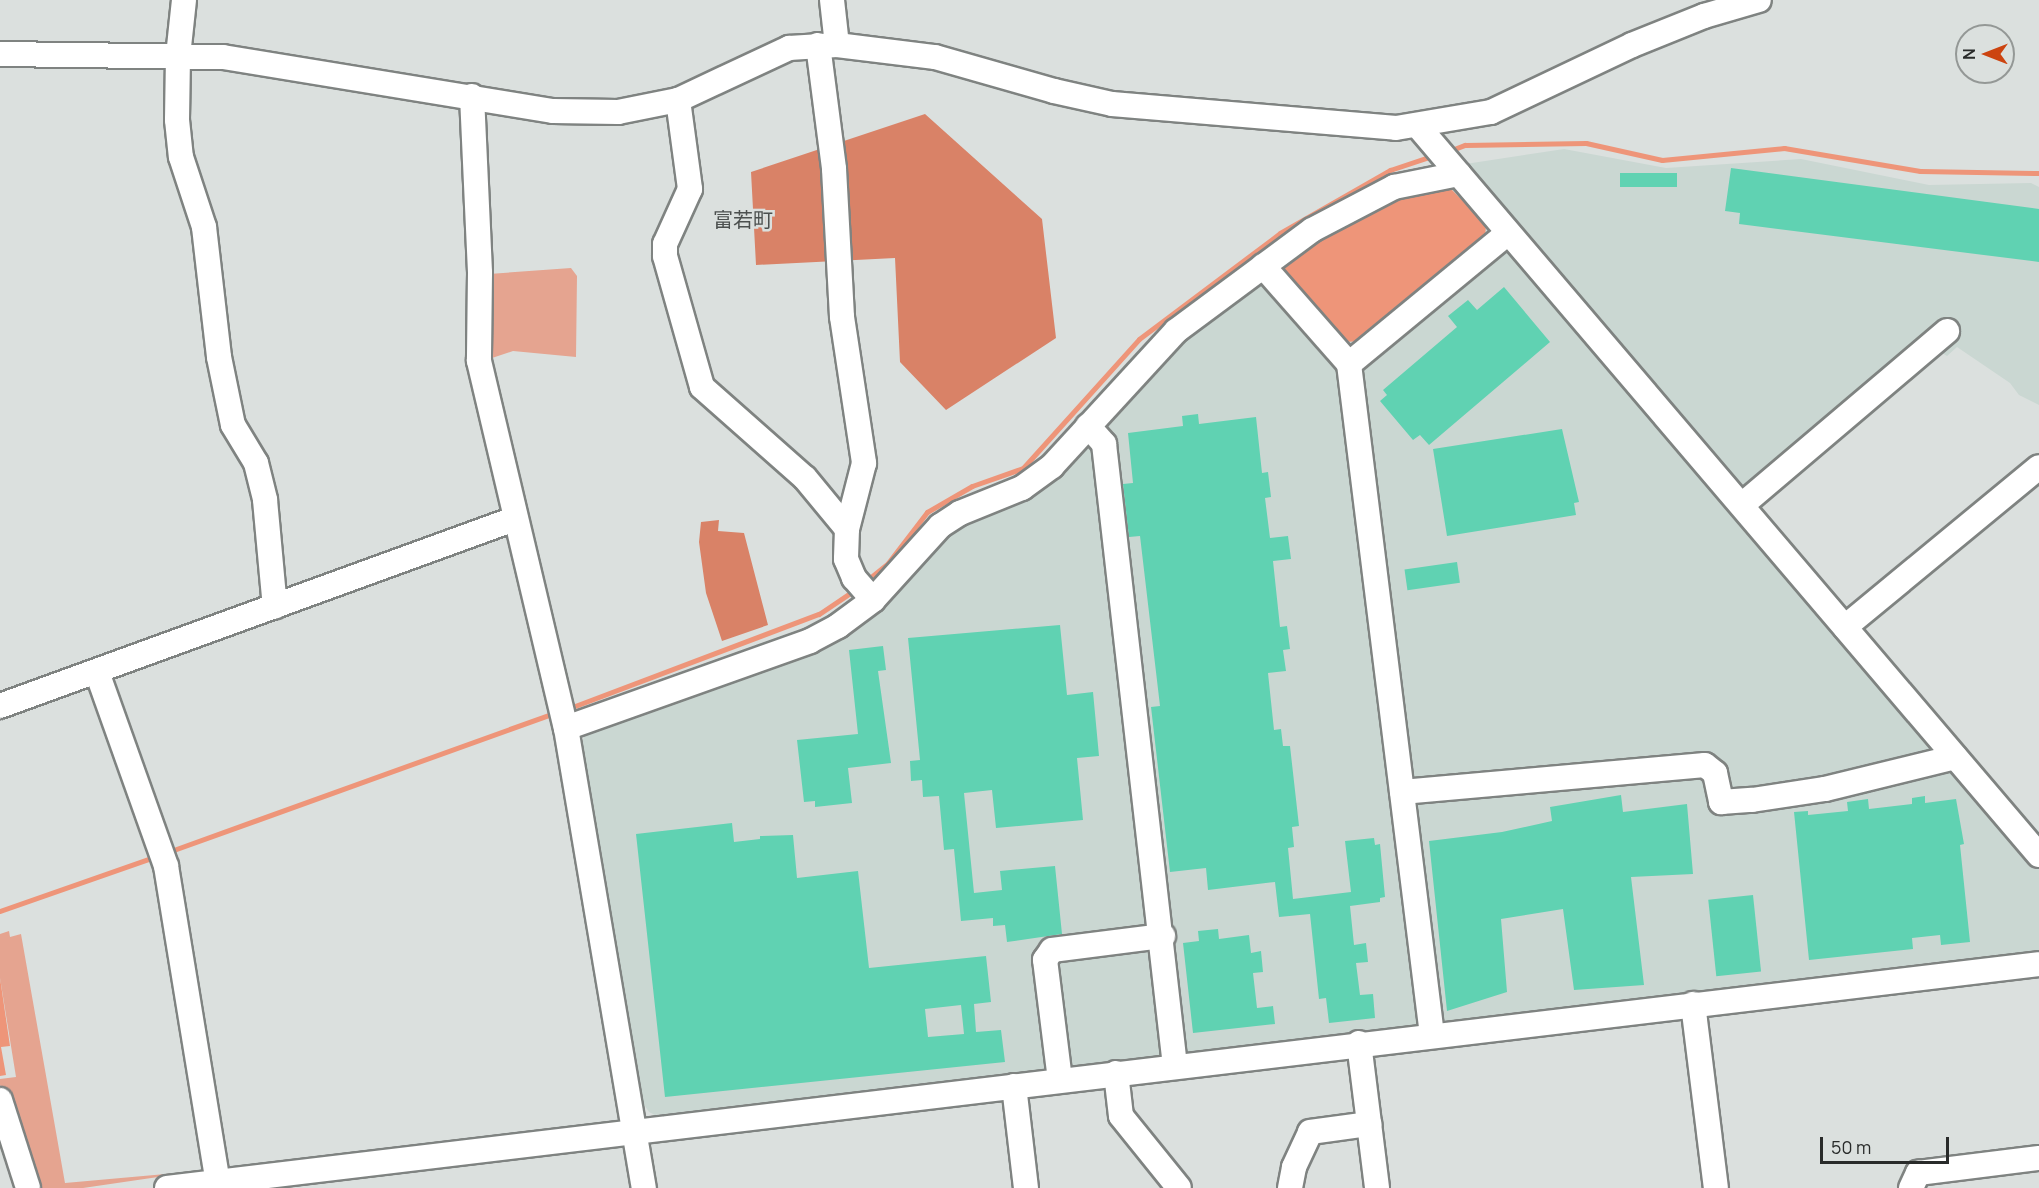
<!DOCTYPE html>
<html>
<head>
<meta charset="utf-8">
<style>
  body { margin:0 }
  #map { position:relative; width:2039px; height:1188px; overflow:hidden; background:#dbe0de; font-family:Manrope,"Noto Sans JP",sans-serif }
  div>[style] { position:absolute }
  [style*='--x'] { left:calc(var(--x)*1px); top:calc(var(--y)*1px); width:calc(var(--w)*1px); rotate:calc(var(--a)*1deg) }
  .built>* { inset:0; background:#cad7d2 }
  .green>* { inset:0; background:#e5a490 }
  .forest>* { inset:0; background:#d98267 }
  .water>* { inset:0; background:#ee9579 }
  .stream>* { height:5px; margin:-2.5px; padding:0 2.5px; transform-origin:2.5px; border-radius:2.5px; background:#ee9579 }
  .building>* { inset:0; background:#60d2b2; transform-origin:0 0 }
  .roads { filter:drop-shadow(2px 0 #7f8381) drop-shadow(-2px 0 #7f8381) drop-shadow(0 2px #7f8381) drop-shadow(0 -2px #7f8381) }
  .minor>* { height:24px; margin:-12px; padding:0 12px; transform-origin:12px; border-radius:12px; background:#fff }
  span { translate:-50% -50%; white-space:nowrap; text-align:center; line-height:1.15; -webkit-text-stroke:5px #dbe0de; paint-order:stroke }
  .quarter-label { font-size:20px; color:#4c504f }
  .north { position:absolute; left:1955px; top:24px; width:60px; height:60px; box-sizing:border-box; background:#dbe0de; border:2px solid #949896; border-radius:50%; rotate:270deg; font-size:16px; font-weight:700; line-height:24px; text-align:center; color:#292b2a }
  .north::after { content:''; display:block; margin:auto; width:21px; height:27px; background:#cc4410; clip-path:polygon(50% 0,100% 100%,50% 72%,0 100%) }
  .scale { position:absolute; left:1820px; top:1137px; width:129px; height:27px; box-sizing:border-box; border:3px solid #292b2a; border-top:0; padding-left:8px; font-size:18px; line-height:21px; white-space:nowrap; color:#292b2a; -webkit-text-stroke:4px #dbe0de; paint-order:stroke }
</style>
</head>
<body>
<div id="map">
  <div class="built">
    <div style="clip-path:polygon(1564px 149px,1666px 168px,1801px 159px,1929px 185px,2031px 183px,2039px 187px,2039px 405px,2019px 395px,2010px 383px,1957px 347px,1947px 356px,1924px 342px,1745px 491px,1459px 165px)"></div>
    <div style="clip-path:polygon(1447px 184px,1487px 223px,2039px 868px,2039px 955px,655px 1115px,649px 1112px,641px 1100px,579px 750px,586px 732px,847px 632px,876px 613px,960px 525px,1056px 475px,1182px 341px,1254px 288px,1277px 264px)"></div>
  </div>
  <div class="green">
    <div style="clip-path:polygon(571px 268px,577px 276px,576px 357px,513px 351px,489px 359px,489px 274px)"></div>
    <div style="clip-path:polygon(9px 931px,10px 937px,21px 934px,65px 1183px,199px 1171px,83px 1188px,36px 1188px,10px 1103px,0 1085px,0 1079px,16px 1077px,0 978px,0 934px)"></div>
  </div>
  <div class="forest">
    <div style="clip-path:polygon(925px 114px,1042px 219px,1056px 338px,946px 410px,900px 362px,895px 258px,756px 265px,751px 172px)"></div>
    <div style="clip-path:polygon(719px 520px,718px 531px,744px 533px,768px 625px,722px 641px,706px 593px,699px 542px,701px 522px)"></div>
  </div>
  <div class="water">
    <div style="clip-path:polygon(1447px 185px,1486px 224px,1485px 239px,1362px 341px,1345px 342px,1277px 264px,1364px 206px)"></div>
    <div style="clip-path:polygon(0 978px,10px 1046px,1px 1047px,6px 1075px,0 1076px)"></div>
  </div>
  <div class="stream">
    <div style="--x:1449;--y:151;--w:17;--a:-21"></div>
    <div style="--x:1465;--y:145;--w:121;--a:-0.9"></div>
    <div style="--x:1586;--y:143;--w:78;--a:12.6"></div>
    <div style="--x:1662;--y:160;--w:123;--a:-5.6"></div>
    <div style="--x:1784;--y:148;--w:138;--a:9.6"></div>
    <div style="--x:1920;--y:171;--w:119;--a:1"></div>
    <div style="--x:866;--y:581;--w:28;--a:-39"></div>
    <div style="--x:888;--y:563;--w:64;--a:-52.6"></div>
    <div style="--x:927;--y:512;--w:52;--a:-30"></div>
    <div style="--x:972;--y:486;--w:54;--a:-19.4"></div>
    <div style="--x:1023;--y:468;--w:173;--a:-48"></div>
    <div style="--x:1139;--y:339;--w:176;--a:-36.9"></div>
    <div style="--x:1280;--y:233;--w:127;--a:-29.8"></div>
    <div style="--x:1390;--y:170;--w:47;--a:-18.4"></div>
    <div style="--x:567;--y:709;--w:269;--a:-20.7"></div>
    <div style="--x:819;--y:614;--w:45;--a:-34"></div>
    <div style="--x:168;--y:852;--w:411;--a:-19.8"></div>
    <div style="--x:0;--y:911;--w:166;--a:-19.3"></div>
  </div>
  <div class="building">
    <div style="clip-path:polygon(1731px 168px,2039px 209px,2039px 262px,1739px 224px,1740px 213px,1725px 211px)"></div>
    <div style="left:1677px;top:173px;width:14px;height:57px;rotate:90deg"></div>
    <div style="clip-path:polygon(1504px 287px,1550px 342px,1429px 445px,1420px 435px,1413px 440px,1380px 401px,1387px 395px,1383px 390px,1457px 327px,1448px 316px,1468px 300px,1477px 310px)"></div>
    <div style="clip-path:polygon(1198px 414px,1199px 424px,1256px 417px,1262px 473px,1268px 472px,1271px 497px,1265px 498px,1270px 538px,1288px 536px,1291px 559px,1273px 561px,1280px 627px,1287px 626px,1290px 649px,1283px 650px,1286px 671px,1268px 673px,1274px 730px,1281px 729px,1283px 746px,1290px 746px,1299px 826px,1292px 827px,1294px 847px,1288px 848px,1293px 899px,1351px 892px,1345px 841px,1374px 838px,1375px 845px,1380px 844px,1385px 897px,1380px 898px,1380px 902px,1350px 906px,1354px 945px,1366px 943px,1368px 962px,1356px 963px,1360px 995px,1373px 994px,1375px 1018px,1329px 1023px,1326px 998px,1319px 999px,1310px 914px,1279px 917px,1275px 882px,1208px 890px,1206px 868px,1170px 872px,1151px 707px,1160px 706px,1140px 536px,1129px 537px,1123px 484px,1133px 483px,1128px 433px,1183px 426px,1182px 416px)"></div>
    <div style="clip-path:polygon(1562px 429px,1579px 502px,1574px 503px,1576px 515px,1447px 536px,1433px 449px)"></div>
    <div style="left:1457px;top:562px;width:21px;height:53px;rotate:82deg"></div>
    <div style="clip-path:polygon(1060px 625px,1067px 695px,1093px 692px,1099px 756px,1077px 758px,1083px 820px,996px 828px,992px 790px,964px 793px,974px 893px,1002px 890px,1000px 871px,1055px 866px,1062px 934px,1007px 942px,1005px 925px,993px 926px,993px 918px,961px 921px,954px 849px,944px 850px,939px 796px,923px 797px,922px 780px,911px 781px,910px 761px,920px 760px,908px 638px)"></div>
    <div style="clip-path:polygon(883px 646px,886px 670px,878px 671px,891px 763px,848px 768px,852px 803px,815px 807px,815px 801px,804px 802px,797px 740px,858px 734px,849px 650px)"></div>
    <div style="clip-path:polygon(1621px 795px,1623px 812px,1687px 804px,1693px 874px,1631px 877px,1644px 985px,1574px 990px,1563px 909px,1501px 919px,1507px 992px,1447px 1011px,1429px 841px,1502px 832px,1552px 821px,1550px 807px)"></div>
    <div style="clip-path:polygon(1925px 796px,1925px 803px,1956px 799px,1964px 844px,1960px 845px,1970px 942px,1941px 945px,1940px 935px,1912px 938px,1913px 949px,1809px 960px,1794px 812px,1808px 811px,1808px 815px,1848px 811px,1847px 802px,1868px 799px,1869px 809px,1912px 804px,1912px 798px)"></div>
    <div style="clip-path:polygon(evenodd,732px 823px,734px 842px,760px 839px,760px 836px,793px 835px,797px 878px,858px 871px,869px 968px,986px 956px,991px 1002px,974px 1004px,976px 1032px,1001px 1030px,1005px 1062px,665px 1097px,636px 834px,732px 823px,961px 1005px,964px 1034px,928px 1037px,925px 1009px,961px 1005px)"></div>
    <div style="left:1753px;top:895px;width:77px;height:45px;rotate:84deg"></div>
    <div style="clip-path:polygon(1218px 929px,1219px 939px,1249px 935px,1251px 953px,1261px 951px,1263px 972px,1253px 973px,1257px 1008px,1273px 1006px,1275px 1024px,1193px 1033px,1183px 943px,1199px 941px,1198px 931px)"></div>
  </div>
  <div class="roads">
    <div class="minor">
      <div style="--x:184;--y:0;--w:56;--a:96.1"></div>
      <div style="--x:178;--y:56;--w:64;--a:90.9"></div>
      <div style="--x:177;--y:120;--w:37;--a:84"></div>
      <div style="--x:181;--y:157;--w:74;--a:71.8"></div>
      <div style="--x:204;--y:227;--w:131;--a:83.4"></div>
      <div style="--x:219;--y:357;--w:69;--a:78.4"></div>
      <div style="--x:233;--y:425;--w:44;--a:58.8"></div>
      <div style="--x:256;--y:463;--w:38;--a:76"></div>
      <div style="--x:265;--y:500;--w:107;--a:84.7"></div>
      <div style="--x:832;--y:0;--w:45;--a:83.7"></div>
      <div style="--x:818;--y:45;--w:125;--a:82.6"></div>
      <div style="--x:834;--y:169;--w:148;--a:86.9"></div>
      <div style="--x:842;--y:317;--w:148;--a:81.4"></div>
      <div style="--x:864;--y:463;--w:68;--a:104.4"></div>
      <div style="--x:847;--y:529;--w:30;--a:92"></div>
      <div style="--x:846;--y:559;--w:21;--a:67"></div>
      <div style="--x:854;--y:578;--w:29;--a:49"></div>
      <div style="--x:0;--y:54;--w:223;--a:0.8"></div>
      <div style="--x:223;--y:57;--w:334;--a:9.3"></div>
      <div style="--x:553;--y:111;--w:65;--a:0.9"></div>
      <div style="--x:618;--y:112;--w:61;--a:-11.3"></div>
      <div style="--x:678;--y:100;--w:123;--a:-25.1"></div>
      <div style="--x:789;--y:48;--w:48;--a:-3.6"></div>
      <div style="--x:837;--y:45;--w:99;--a:7"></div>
      <div style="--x:935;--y:57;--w:124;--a:15.9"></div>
      <div style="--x:1054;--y:91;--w:59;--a:12.6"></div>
      <div style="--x:1112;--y:104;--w:285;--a:4.8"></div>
      <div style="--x:1396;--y:128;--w:96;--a:-9.6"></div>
      <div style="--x:1491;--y:112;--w:156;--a:-25.4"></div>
      <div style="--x:1632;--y:45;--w:78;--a:-21.9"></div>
      <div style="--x:1704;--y:16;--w:57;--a:-16.2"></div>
      <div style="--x:472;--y:96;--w:177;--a:87.4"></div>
      <div style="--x:480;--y:273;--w:88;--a:90.7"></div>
      <div style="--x:479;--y:361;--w:377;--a:76.7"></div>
      <div style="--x:566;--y:728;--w:467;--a:80.4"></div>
      <div style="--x:678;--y:100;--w:90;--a:82.3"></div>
      <div style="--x:690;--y:189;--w:60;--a:114.4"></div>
      <div style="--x:665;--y:244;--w:12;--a:90"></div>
      <div style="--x:665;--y:256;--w:136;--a:74.2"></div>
      <div style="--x:702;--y:387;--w:137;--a:41.5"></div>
      <div style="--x:805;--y:478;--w:66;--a:50.5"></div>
      <div style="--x:1417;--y:125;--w:959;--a:49.57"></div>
      <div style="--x:1263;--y:266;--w:130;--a:48.7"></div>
      <div style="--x:1349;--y:364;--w:676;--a:82.95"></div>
      <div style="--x:1349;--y:364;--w:206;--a:-39.5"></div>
      <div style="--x:1088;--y:426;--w:24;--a:48"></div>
      <div style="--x:1104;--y:444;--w:626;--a:83.49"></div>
      <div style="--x:1742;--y:505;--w:269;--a:-40.3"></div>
      <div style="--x:1845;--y:627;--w:251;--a:-39.5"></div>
      <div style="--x:97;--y:672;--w:206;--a:70.4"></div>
      <div style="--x:166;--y:866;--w:326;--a:80.7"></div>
      <div style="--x:0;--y:706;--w:547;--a:-19.99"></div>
      <div style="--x:566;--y:728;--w:259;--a:-19.6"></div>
      <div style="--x:810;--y:641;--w:32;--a:-28"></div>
      <div style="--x:838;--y:626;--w:44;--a:-36.6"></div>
      <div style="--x:873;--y:600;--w:100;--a:-47.8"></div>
      <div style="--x:940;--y:526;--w:24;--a:-33"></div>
      <div style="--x:960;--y:513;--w:67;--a:-22"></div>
      <div style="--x:1022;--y:488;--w:37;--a:-36"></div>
      <div style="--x:1052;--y:466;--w:183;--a:-47.4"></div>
      <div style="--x:1176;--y:331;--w:169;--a:-36.6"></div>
      <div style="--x:1312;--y:230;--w:93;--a:-27.7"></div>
      <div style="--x:1394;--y:187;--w:66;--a:-11.3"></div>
      <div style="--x:1402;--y:792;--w:304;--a:-5.1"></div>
      <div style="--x:1705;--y:765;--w:13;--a:39"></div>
      <div style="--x:1715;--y:773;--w:30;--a:78"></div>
      <div style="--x:1721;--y:802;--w:31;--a:-4"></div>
      <div style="--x:1752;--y:800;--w:74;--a:-8.6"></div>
      <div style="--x:1825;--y:789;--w:134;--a:-13.8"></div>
      <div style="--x:1693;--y:1004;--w:185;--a:82.9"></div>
      <div style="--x:1359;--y:1043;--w:146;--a:82.9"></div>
      <div style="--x:1116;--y:1073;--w:43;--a:83.4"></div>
      <div style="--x:1121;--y:1116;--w:92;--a:51.1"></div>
      <div style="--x:1060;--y:1080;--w:121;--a:-97.1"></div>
      <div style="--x:1045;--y:960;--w:12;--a:-55"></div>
      <div style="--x:1052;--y:950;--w:112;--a:-7.2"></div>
      <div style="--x:1014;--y:1086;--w:103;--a:83.3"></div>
      <div style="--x:0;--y:1100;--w:92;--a:72.3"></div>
      <div style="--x:167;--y:1188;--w:1885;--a:-6.82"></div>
      <div style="--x:1290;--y:1188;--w:21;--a:-79"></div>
      <div style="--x:1294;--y:1167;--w:38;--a:-65"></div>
      <div style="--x:1310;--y:1132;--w:60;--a:-7.7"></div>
      <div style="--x:1911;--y:1188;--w:17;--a:-65"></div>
      <div style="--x:1918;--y:1173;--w:122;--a:-7.1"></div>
    </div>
  </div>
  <div class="quarter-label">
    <span style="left:743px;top:219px">富若町</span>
  </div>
  <div class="north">N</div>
  <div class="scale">50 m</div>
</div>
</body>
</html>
